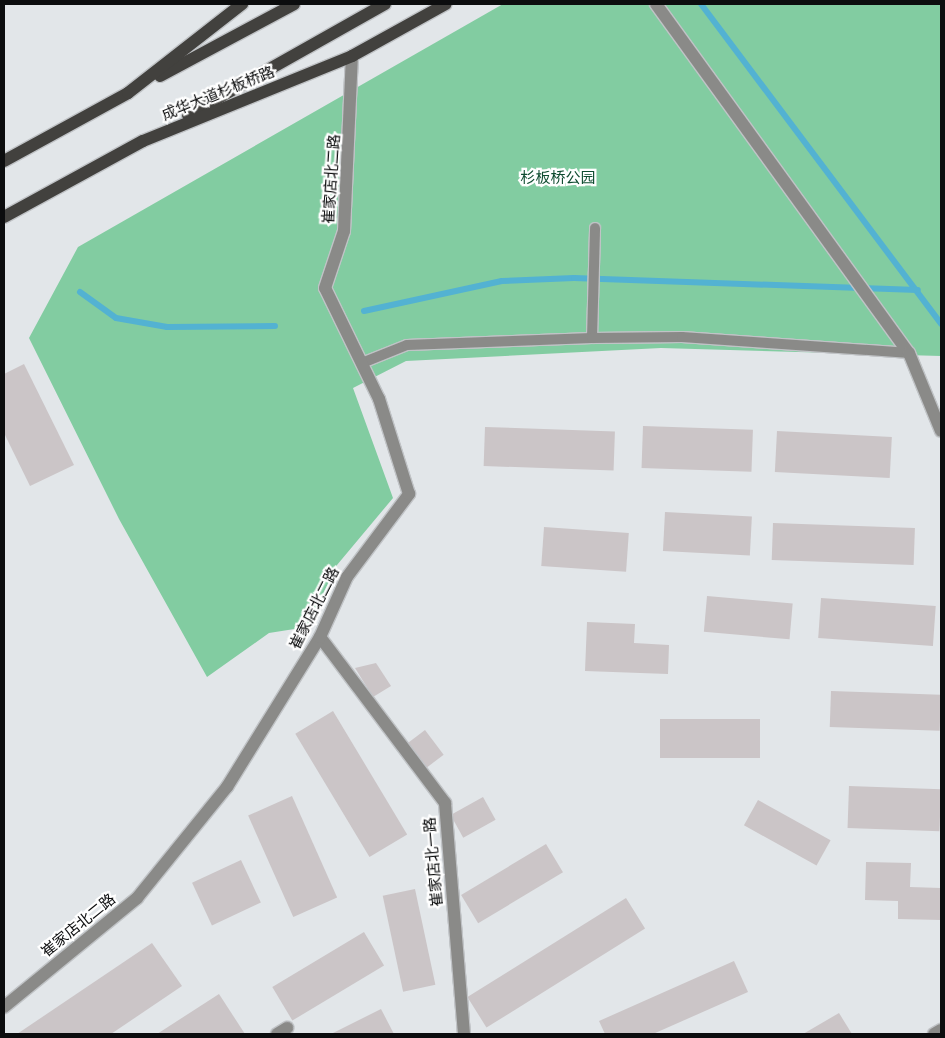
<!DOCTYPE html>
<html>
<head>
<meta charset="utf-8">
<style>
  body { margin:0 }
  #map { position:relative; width:945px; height:1038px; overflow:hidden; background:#e2e6e9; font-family:"Archivo Narrow","Noto Sans SC",sans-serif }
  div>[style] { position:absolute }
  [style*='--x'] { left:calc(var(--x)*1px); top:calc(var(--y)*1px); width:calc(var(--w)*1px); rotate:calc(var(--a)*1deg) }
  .green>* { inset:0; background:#82cca1 }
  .stream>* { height:6px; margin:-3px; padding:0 3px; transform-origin:3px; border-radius:3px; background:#53b2d2 }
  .building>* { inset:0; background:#cbc5c7; transform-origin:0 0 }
  .roads { filter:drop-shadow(1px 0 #c0c3c6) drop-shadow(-1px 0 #c0c3c6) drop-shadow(0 1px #c0c3c6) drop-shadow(0 -1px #c0c3c6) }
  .lane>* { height:10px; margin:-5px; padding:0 5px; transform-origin:5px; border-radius:5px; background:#8a8a88 }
  .street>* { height:12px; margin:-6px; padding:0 6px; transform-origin:6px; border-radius:6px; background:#8a8a88 }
  .primary>* { height:12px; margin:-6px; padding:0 6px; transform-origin:6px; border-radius:6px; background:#42413e }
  span { translate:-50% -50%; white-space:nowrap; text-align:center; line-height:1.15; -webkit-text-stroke:4.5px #fff; paint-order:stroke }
  .street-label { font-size:15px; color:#0c0d0e }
  .park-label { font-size:15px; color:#0f4c30 }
  .frame { position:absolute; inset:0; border:5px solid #0c0d0e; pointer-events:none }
</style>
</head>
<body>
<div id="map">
  <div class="green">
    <div style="clip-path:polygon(503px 4px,941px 4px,941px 356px,661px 348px,406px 361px,353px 388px,393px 498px,337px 565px,307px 627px,269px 633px,207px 677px,119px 519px,29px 338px,78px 247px)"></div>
  </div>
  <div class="stream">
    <div style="--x:701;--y:4;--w:400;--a:53.1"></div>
    <div style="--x:80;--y:292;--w:44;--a:35.8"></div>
    <div style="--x:116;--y:318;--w:52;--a:10"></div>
    <div style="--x:167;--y:327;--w:108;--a:-0.5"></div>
    <div style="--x:364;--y:311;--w:141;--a:-12.3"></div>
    <div style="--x:502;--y:281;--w:72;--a:-2.4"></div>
    <div style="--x:574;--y:278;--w:344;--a:2"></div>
  </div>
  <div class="building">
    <div style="clip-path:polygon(24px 364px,74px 465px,30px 486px,4px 433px,4px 374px)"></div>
    <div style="left:643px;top:426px;width:110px;height:42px;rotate:2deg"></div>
    <div style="left:485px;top:427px;width:130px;height:39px;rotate:2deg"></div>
    <div style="left:777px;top:431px;width:115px;height:41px;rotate:3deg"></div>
    <div style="left:665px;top:512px;width:87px;height:39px;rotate:3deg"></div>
    <div style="left:773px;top:523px;width:142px;height:37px;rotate:2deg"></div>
    <div style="left:544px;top:527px;width:85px;height:39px;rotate:4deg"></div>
    <div style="left:707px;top:596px;width:86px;height:36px;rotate:5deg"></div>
    <div style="left:821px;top:598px;width:115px;height:40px;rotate:4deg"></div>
    <div style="clip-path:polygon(587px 622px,635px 624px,634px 643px,669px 645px,668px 674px,585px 671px)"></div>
    <div style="clip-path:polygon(376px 663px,391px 686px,373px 697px,355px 668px)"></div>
    <div style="left:831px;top:691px;width:110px;height:36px;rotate:2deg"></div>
    <div style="left:333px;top:711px;width:144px;height:44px;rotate:59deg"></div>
    <div style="left:660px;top:719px;width:100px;height:39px"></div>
    <div style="left:425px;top:730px;width:31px;height:21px;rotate:53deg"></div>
    <div style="left:849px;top:786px;width:92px;height:42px;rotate:2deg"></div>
    <div style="left:292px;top:796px;width:111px;height:48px;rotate:66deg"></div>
    <div style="left:483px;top:797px;width:26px;height:37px;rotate:61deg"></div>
    <div style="left:758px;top:800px;width:83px;height:29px;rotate:29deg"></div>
    <div style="left:546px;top:844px;width:33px;height:99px;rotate:59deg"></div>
    <div style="left:241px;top:860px;width:47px;height:54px;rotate:65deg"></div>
    <div style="clip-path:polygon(866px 862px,911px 863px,910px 887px,941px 888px,941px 920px,898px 919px,898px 901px,865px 900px)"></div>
    <div style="left:415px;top:889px;width:98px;height:33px;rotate:78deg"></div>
    <div style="left:626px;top:898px;width:36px;height:187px;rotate:58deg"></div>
    <div style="left:364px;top:932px;width:39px;height:107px;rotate:59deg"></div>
    <div style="clip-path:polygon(152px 943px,182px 986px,111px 1034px,17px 1034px)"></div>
    <div style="clip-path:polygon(734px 961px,748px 992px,653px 1034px,605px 1034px,599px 1021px)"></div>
    <div style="clip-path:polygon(219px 994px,245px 1034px,157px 1034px)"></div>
    <div style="clip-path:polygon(381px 1009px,394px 1034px,331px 1034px)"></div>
    <div style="clip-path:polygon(839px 1013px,852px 1034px,803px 1034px)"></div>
  </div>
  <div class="roads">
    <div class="lane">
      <div style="--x:592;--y:338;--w:110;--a:-88.4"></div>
      <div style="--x:362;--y:363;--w:48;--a:-21.8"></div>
      <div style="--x:407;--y:345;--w:185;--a:-2.2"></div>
      <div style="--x:592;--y:338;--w:90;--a:-0.6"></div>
      <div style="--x:682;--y:337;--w:228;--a:4"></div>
    </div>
    <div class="street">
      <div style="--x:656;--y:4;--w:431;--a:54.1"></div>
      <div style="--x:909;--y:353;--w:84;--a:67.7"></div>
      <div style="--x:320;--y:637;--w:208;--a:53"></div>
      <div style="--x:445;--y:803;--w:232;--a:85.3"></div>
      <div style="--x:4;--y:1007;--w:172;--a:-39.3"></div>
      <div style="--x:137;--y:898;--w:143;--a:-51"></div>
      <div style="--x:227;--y:787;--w:176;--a:-58.2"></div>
      <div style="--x:320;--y:637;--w:66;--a:-65.8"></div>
      <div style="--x:347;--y:577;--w:104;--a:-53.2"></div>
      <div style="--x:409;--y:494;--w:100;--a:-107.5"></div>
      <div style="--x:379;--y:399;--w:123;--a:-115.9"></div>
      <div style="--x:325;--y:288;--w:60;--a:-71.6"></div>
      <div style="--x:344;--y:231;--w:175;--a:-87.4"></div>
      <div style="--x:277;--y:1034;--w:12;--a:-31"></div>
      <div style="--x:934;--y:1034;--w:8;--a:-30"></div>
    </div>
    <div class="primary">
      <div style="--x:160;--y:76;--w:152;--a:-28.2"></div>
      <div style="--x:188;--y:115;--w:226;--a:-29.4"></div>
      <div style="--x:4;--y:161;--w:141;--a:-28.7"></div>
      <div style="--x:128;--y:93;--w:145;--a:-38"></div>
      <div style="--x:4;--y:217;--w:158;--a:-28.7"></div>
      <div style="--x:143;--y:141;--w:226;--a:-22.1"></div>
      <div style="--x:352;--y:56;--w:107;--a:-29"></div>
    </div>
  </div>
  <div class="street-label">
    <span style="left:218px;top:93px;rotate:-22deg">成华大道杉板桥路</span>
    <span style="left:331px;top:179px;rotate:-86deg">崔家店北二路</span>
    <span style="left:314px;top:608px;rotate:-63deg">崔家店北二路</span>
    <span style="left:433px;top:862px;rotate:-95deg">崔家店北一路</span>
    <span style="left:78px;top:925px;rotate:-39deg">崔家店北二路</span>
  </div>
  <div class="park-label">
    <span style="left:558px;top:178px">杉板桥公园</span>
  </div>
  <div class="frame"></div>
</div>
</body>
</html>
